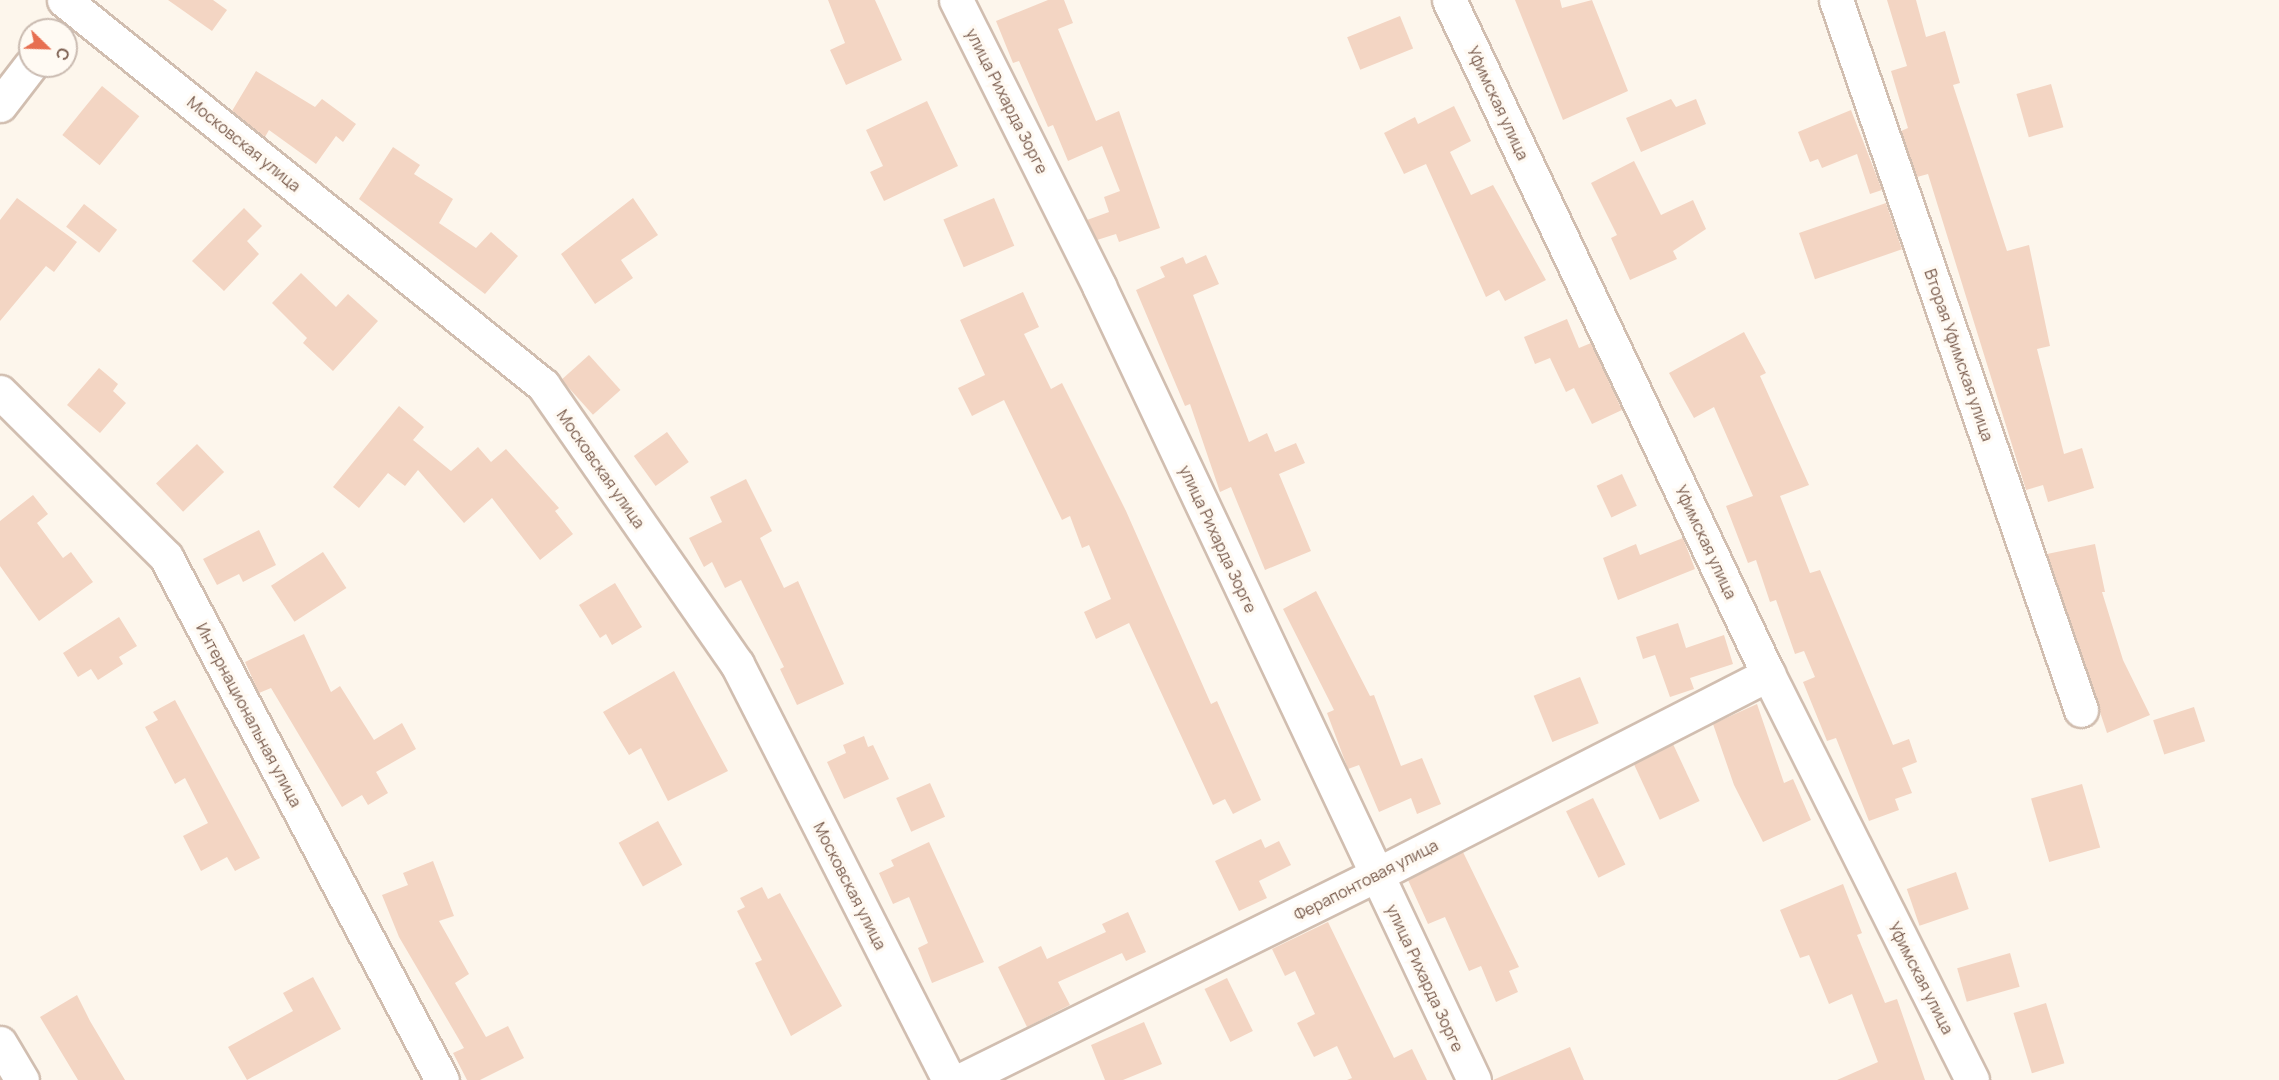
<!DOCTYPE html>
<html>
<head>
<meta charset="utf-8">
<style>
  body { margin:0 }
  #map { position:relative; width:2279px; height:1080px; overflow:hidden; background:#fdf6ec; font-family:Manrope,sans-serif }
  div>[style] { position:absolute }
  [style*='--x'] { left:calc(var(--x)*1px); top:calc(var(--y)*1px); width:calc(var(--w)*1px); rotate:calc(var(--a)*1deg) }
  .building>* { inset:0; background:#f3d5c3; transform-origin:0 0 }
  .roads { filter:drop-shadow(2px 0 #d1beb0) drop-shadow(-2px 0 #d1beb0) drop-shadow(0 2px #d1beb0) drop-shadow(0 -2px #d1beb0) }
  .minor>* { height:33px; margin:-16.5px; padding:0 16.5px; transform-origin:16.5px; border-radius:16.5px; background:#fff }
  span { translate:-50% -50%; white-space:nowrap; text-align:center; line-height:1.15; -webkit-text-stroke:6px #fffaf3; paint-order:stroke }
  .street-label { font-size:16px; color:#7a5c4d }
  .north { position:absolute; left:18px; top:18px; width:60px; height:60px; box-sizing:border-box; background:#fffaf3; border:2px solid #cabbb1; border-radius:50%; rotate:113deg; font-size:16px; font-weight:700; line-height:24px; text-align:center; color:#7a5c4d }
  .north::after { content:''; display:block; margin:auto; width:21px; height:27px; background:#e76f51; clip-path:polygon(50% 0,100% 100%,50% 72%,0 100%) }
</style>
</head>
<body>
<div id="map">
  <div class="building">
    <div style="clip-path:polygon(168px 0,213px 0,227px 10px,212px 31px)"></div>
    <div style="clip-path:polygon(828px 0,875px 0,902px 60px,846px 85px,830px 50px,845px 43px)"></div>
    <div style="clip-path:polygon(1048px 0,1064px 0,1073px 23px,1058px 29px,1096px 121px,1119px 111px,1160px 228px,1119px 242px,1116px 234px,1097px 240px,1087px 220px,1109px 212px,1104px 197px,1120px 191px,1102px 146px,1068px 161px,1053px 125px,1048px 127px,1019px 61px,1013px 63px,996px 21px)"></div>
    <div style="clip-path:polygon(1515px 0,1560px 0,1562px 8px,1592px 0,1628px 91px,1563px 120px)"></div>
    <div style="clip-path:polygon(1887px 0,1916px 0,1926px 37px,1945px 31px,1960px 83px,1953px 85px,2007px 251px,2029px 245px,2050px 346px,2037px 349px,2064px 454px,2082px 448px,2094px 488px,2048px 502px,2043px 485px,2026px 490px,1928px 174px,1917px 177px,1901px 131px,1908px 128px,1891px 71px,1907px 66px)"></div>
    <div style="left:1400px;top:16px;width:35px;height:57px;rotate:68deg"></div>
    <div style="clip-path:polygon(256px 71px,315px 107px,322px 99px,356px 124px,343px 142px,336px 136px,316px 164px,269px 130px,265px 137px,232px 111px)"></div>
    <div style="left:2051px;top:84px;width:45px;height:36px;rotate:74deg"></div>
    <div style="left:102px;top:86px;width:48px;height:63px;rotate:39deg"></div>
    <div style="clip-path:polygon(1671px 99px,1676px 107px,1696px 99px,1706px 124px,1641px 152px,1626px 118px)"></div>
    <div style="clip-path:polygon(927px 101px,958px 166px,884px 201px,870px 172px,883px 166px,866px 130px)"></div>
    <div style="clip-path:polygon(1454px 106px,1471px 141px,1450px 152px,1471px 195px,1493px 185px,1546px 280px,1505px 301px,1499px 290px,1486px 297px,1426px 164px,1404px 174px,1384px 133px,1415px 117px,1418px 124px)"></div>
    <div style="clip-path:polygon(1851px 110px,1882px 190px,1870px 194px,1857px 154px,1822px 168px,1818px 159px,1810px 162px,1798px 132px)"></div>
    <div style="clip-path:polygon(393px 147px,420px 165px,414px 174px,453px 199px,439px 223px,476px 248px,491px 232px,518px 256px,485px 294px,359px 199px)"></div>
    <div style="clip-path:polygon(1634px 161px,1661px 215px,1693px 200px,1706px 229px,1673px 251px,1677px 259px,1630px 280px,1611px 238px,1617px 235px,1591px 183px)"></div>
    <div style="clip-path:polygon(17px 198px,77px 242px,54px 272px,46px 266px,0 321px,0 220px)"></div>
    <div style="clip-path:polygon(633px 198px,658px 235px,621px 260px,633px 278px,595px 304px,561px 254px)"></div>
    <div style="left:994px;top:198px;width:52px;height:55px;rotate:67deg"></div>
    <div style="left:1886px;top:203px;width:49px;height:92px;rotate:71deg"></div>
    <div style="left:84px;top:204px;width:42px;height:29px;rotate:38deg"></div>
    <div style="clip-path:polygon(244px 208px,262px 226px,247px 241px,259px 254px,224px 291px,192px 261px)"></div>
    <div style="clip-path:polygon(1206px 255px,1219px 284px,1193px 295px,1249px 442px,1267px 433px,1275px 452px,1296px 443px,1305px 463px,1279px 474px,1311px 551px,1265px 570px,1231px 487px,1220px 492px,1190px 404px,1185px 406px,1136px 290px,1165px 277px,1160px 267px,1183px 257px,1186px 264px)"></div>
    <div style="clip-path:polygon(301px 273px,336px 307px,348px 294px,378px 321px,333px 371px,303px 343px,307px 338px,272px 303px)"></div>
    <div style="clip-path:polygon(1023px 292px,1039px 327px,1024px 334px,1051px 389px,1062px 383px,1126px 511px,1211px 704px,1217px 701px,1261px 800px,1233px 814px,1225px 799px,1213px 805px,1129px 623px,1096px 639px,1084px 612px,1111px 599px,1089px 545px,1082px 548px,1070px 516px,1062px 520px,1004px 400px,972px 416px,958px 388px,985px 375px,960px 320px)"></div>
    <div style="clip-path:polygon(1567px 319px,1579px 348px,1591px 343px,1622px 410px,1592px 424px,1574px 388px,1566px 392px,1550px 358px,1535px 364px,1524px 337px)"></div>
    <div style="clip-path:polygon(1744px 332px,1766px 373px,1760px 376px,1809px 485px,1780px 496px,1810px 573px,1820px 570px,1893px 745px,1909px 739px,1917px 762px,1902px 768px,1912px 793px,1895px 799px,1899px 810px,1869px 821px,1836px 738px,1827px 741px,1803px 682px,1815px 677px,1804px 651px,1795px 654px,1776px 600px,1770px 602px,1756px 560px,1748px 563px,1726px 506px,1753px 496px,1714px 407px,1694px 418px,1669px 373px)"></div>
    <div style="left:589px;top:355px;width:47px;height:37px;rotate:48deg"></div>
    <div style="clip-path:polygon(99px 368px,118px 384px,113px 391px,126px 403px,100px 433px,67px 405px)"></div>
    <div style="clip-path:polygon(399px 406px,424px 427px,413px 440px,451px 471px,478px 447px,491px 462px,506px 449px,559px 508px,555px 511px,573px 534px,540px 560px,492px 498px,464px 523px,418px 470px,405px 486px,388px 473px,359px 508px,333px 487px)"></div>
    <div style="left:667px;top:432px;width:37px;height:41px;rotate:54deg"></div>
    <div style="left:197px;top:444px;width:39px;height:57px;rotate:46deg"></div>
    <div style="left:1622px;top:474px;width:35px;height:28px;rotate:65deg"></div>
    <div style="clip-path:polygon(746px 479px,772px 531px,760px 538px,784px 588px,798px 581px,844px 684px,797px 705px,780px 669px,784px 667px,741px 580px,725px 588px,712px 562px,704px 567px,689px 538px,722px 522px,710px 497px)"></div>
    <div style="clip-path:polygon(33px 495px,48px 514px,37px 523px,63px 558px,71px 552px,93px 582px,39px 621px,0 566px,0 521px)"></div>
    <div style="clip-path:polygon(259px 530px,276px 565px,243px 582px,239px 574px,217px 585px,203px 559px)"></div>
    <div style="clip-path:polygon(1683px 538px,1695px 569px,1618px 600px,1603px 558px,1636px 544px,1640px 555px)"></div>
    <div style="clip-path:polygon(2095px 544px,2105px 592px,2102px 592px,2123px 660px,2150px 715px,2107px 733px,2047px 554px)"></div>
    <div style="left:323px;top:552px;width:43px;height:62px;rotate:57deg"></div>
    <div style="clip-path:polygon(615px 583px,642px 627px,612px 645px,606px 634px,600px 638px,579px 605px)"></div>
    <div style="clip-path:polygon(1316px 591px,1370px 696px,1374px 695px,1401px 766px,1422px 758px,1441px 804px,1417px 814px,1411px 798px,1379px 812px,1359px 765px,1348px 769px,1327px 713px,1334px 710px,1283px 609px)"></div>
    <div style="clip-path:polygon(119px 617px,137px 646px,119px 657px,123px 664px,98px 680px,91px 669px,78px 677px,63px 653px)"></div>
    <div style="clip-path:polygon(1678px 623px,1686px 648px,1724px 635px,1733px 664px,1690px 678px,1694px 689px,1670px 697px,1655px 655px,1643px 659px,1636px 637px)"></div>
    <div style="clip-path:polygon(304px 634px,331px 692px,340px 686px,374px 740px,402px 723px,416px 749px,376px 772px,388px 793px,368px 805px,362px 795px,342px 807px,271px 688px,259px 693px,245px 662px)"></div>
    <div style="clip-path:polygon(674px 671px,728px 771px,668px 801px,641px 748px,629px 755px,603px 712px)"></div>
    <div style="left:1580px;top:677px;width:50px;height:50px;rotate:68deg"></div>
    <div style="clip-path:polygon(175px 700px,260px 858px,235px 871px,227px 857px,201px 871px,183px 836px,208px 823px,185px 778px,175px 784px,145px 727px,158px 720px,153px 712px)"></div>
    <div style="clip-path:polygon(1757px 704px,1784px 783px,1793px 779px,1811px 820px,1763px 842px,1734px 785px,1713px 724px)"></div>
    <div style="left:2194px;top:707px;width:36px;height:43px;rotate:72deg"></div>
    <div style="clip-path:polygon(864px 736px,868px 747px,873px 745px,889px 779px,844px 799px,827px 762px,846px 753px,843px 745px)"></div>
    <div style="left:1673px;top:744px;width:63px;height:44px;rotate:65deg"></div>
    <div style="left:930px;top:783px;width:37px;height:37px;rotate:66deg"></div>
    <div style="left:2082px;top:784px;width:66px;height:53px;rotate:74deg"></div>
    <div style="left:1593px;top:798px;width:74px;height:30px;rotate:64deg"></div>
    <div style="left:658px;top:821px;width:50px;height:45px;rotate:61deg"></div>
    <div style="clip-path:polygon(1261px 839px,1265px 848px,1279px 841px,1291px 865px,1259px 881px,1267px 898px,1239px 911px,1215px 861px)"></div>
    <div style="clip-path:polygon(929px 842px,984px 962px,932px 983px,918px 948px,928px 943px,909px 897px,893px 904px,879px 873px,894px 866px,891px 860px)"></div>
    <div style="clip-path:polygon(1463px 852px,1519px 967px,1509px 971px,1518px 992px,1496px 1002px,1481px 966px,1469px 971px,1445px 917px,1428px 924px,1408px 880px)"></div>
    <div style="clip-path:polygon(433px 861px,454px 916px,439px 921px,469px 974px,455px 983px,486px 1037px,508px 1026px,524px 1058px,480px 1080px,467px 1080px,453px 1053px,464px 1048px,399px 937px,382px 895px,408px 885px,403px 873px)"></div>
    <div style="left:1956px;top:872px;width:39px;height:52px;rotate:71deg"></div>
    <div style="clip-path:polygon(1843px 884px,1862px 933px,1857px 935px,1885px 1003px,1897px 999px,1925px 1080px,1837px 1080px,1878px 1062px,1852px 994px,1829px 1004px,1809px 955px,1800px 958px,1780px 910px)"></div>
    <div style="clip-path:polygon(762px 887px,768px 899px,780px 893px,842px 1006px,791px 1036px,755px 963px,762px 960px,737px 911px,745px 907px,740px 898px)"></div>
    <div style="clip-path:polygon(1128px 912px,1146px 952px,1126px 961px,1122px 953px,1058px 982px,1070px 1005px,1027px 1027px,998px 967px,1041px 946px,1047px 959px,1106px 932px,1102px 924px)"></div>
    <div style="clip-path:polygon(1328px 922px,1394px 1058px,1412px 1049px,1427px 1080px,1347px 1080px,1352px 1078px,1337px 1046px,1314px 1057px,1297px 1023px,1315px 1014px,1295px 971px,1285px 976px,1272px 949px)"></div>
    <div style="left:2010px;top:953px;width:35px;height:55px;rotate:74deg"></div>
    <div style="clip-path:polygon(313px 977px,341px 1029px,247px 1080px,228px 1047px,293px 1011px,283px 993px)"></div>
    <div style="left:1227px;top:978px;width:59px;height:25px;rotate:64deg"></div>
    <div style="clip-path:polygon(77px 995px,90px 1021px,125px 1080px,78px 1080px,40px 1017px)"></div>
    <div style="left:2046px;top:1003px;width:63px;height:34px;rotate:73deg"></div>
    <div style="clip-path:polygon(1144px 1022px,1162px 1064px,1123px 1080px,1105px 1080px,1091px 1045px)"></div>
    <div style="clip-path:polygon(1570px 1047px,1584px 1080px,1493px 1080px)"></div>
  </div>
  <div class="roads">
    <div class="minor">
      <div style="--x:64;--y:0;--w:615;--a:38.79"></div>
      <div style="--x:543;--y:385;--w:340;--a:55.2"></div>
      <div style="--x:737;--y:664;--w:467;--a:63"></div>
      <div style="--x:956;--y:0;--w:320;--a:63.4"></div>
      <div style="--x:1099;--y:286;--w:878;--a:64.72"></div>
      <div style="--x:1449;--y:0;--w:746;--a:64.67"></div>
      <div style="--x:1768;--y:674;--w:454;--a:63.3"></div>
      <div style="--x:1836;--y:0;--w:751;--a:70.96"></div>
      <div style="--x:0;--y:105;--w:49;--a:-52.4"></div>
      <div style="--x:0;--y:392;--w:234;--a:44.8"></div>
      <div style="--x:166;--y:557;--w:591;--a:62.18"></div>
      <div style="--x:0;--y:1043;--w:43;--a:59.3"></div>
      <div style="--x:961;--y:1080;--w:463;--a:-26.3"></div>
      <div style="--x:1376;--y:875;--w:441;--a:-27.1"></div>
    </div>
  </div>
  <div class="street-label">
    <span style="left:1007px;top:101px;rotate:63deg">улица Рихарда Зорге</span>
    <span style="left:1498px;top:103px;rotate:65deg">Уфимская улица</span>
    <span style="left:244px;top:144px;rotate:39deg">Московская улица</span>
    <span style="left:1959px;top:355px;rotate:71deg">Вторая Уфимская улица</span>
    <span style="left:601px;top:469px;rotate:55deg">Московская улица</span>
    <span style="left:1218px;top:539px;rotate:65deg">улица Рихарда Зорге</span>
    <span style="left:1706px;top:542px;rotate:65deg">Уфимская улица</span>
    <span style="left:249px;top:715px;rotate:62deg">Интернациональная улица</span>
    <span style="left:1366px;top:880px;rotate:-27deg">Ферапонтовая улица</span>
    <span style="left:850px;top:886px;rotate:63deg">Московская улица</span>
    <span style="left:1425px;top:978px;rotate:65deg">улица Рихарда Зорге</span>
    <span style="left:1921px;top:978px;rotate:63deg">Уфимская улица</span>
  </div>
  <div class="north">С</div>
</div>
</body>
</html>
